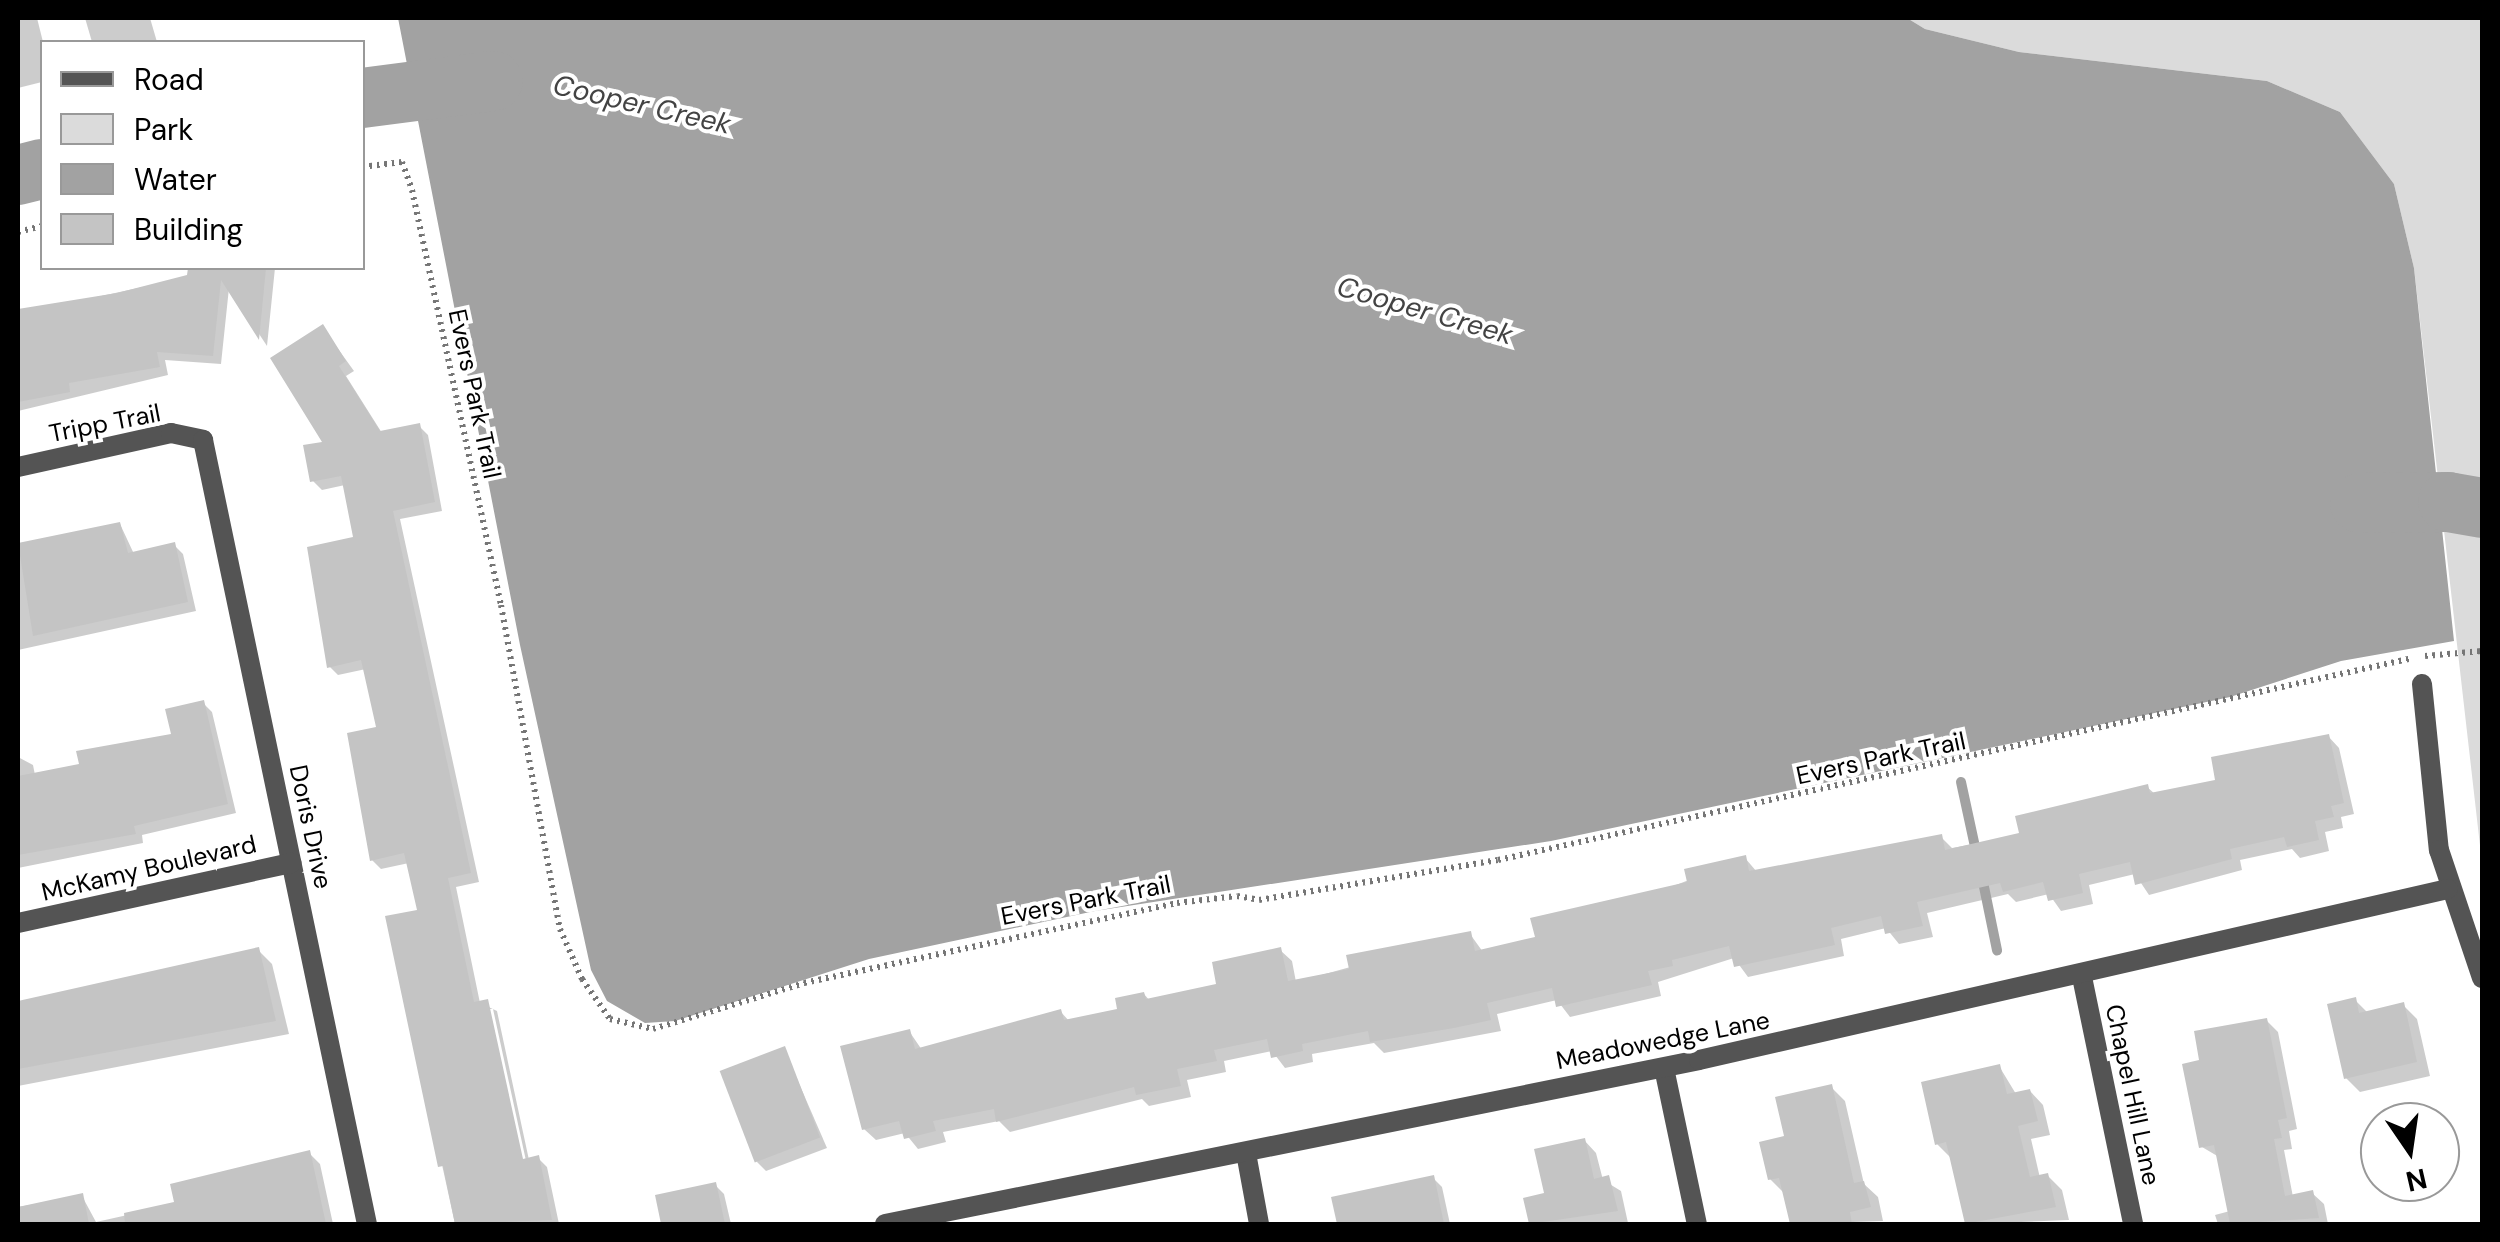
<!DOCTYPE html>
<html>
<head>
<meta charset="utf-8">
<style>
  body { margin:0 }
  #map { position:relative; width:2500px; height:1242px; overflow:hidden; background:#fff; font-family:"DM Sans",sans-serif }
  div>[style] { position:absolute }
  [style*='--x'] { left:calc(var(--x)*1px); top:calc(var(--y)*1px); width:calc(var(--w)*1px); rotate:calc(var(--a)*1deg) }
  .green>* { inset:0; background:#dbdbdb }
  .water>* { inset:0; background:#a2a2a2 }
  .shadow>* { inset:0; background:#0003 }
  .stream>* { height:10px; margin:-5px; padding:0 5px; transform-origin:5px; border-radius:5px; background:#a2a2a2 }
  .river>* { height:60px; margin:-30px; padding:0 30px; transform-origin:30px; border-radius:30px; background:#a2a2a2 }
  .building>* { inset:0; background:#c4c4c4; transform-origin:0 0 }
  .path>* { height:6px; margin-top:-3px; transform-origin:0; background:repeating-linear-gradient(90deg,#767676 0 2.5px,transparent 0 7.5px) }
  .minor>* { height:20px; margin:-10px; padding:0 10px; transform-origin:10px; border-radius:10px; background:#545454 }
  span { translate:-50% -50%; white-space:nowrap; text-align:center; line-height:1.15; -webkit-text-stroke:8px #fff; paint-order:stroke }
  .street-label { font-size:25px; color:#000 }
  .water-label { font-size:28px; color:#434343; font-style:italic }
  .frame { position:absolute; inset:0; border:20px solid #000; pointer-events:none }
  .legend { position:absolute; left:40px; top:40px; width:325px; height:230px; box-sizing:border-box; background:#fff; border:2px solid #999; margin:0; padding:12px 18px; list-style:none; font-size:30px; color:#000 }
  .legend li { display:flex; align-items:center; gap:20px; height:50px }
  .legend b { width:50px; border:2px solid #999 }
  .north { position:absolute; left:2360px; top:1102px; width:100px; height:100px; box-sizing:border-box; background:#fff; border:2px solid #999; border-radius:50%; rotate:167deg; font-size:28px; font-weight:700; line-height:40px; text-align:center; color:#000 }
  .north::after { content:''; display:block; margin:auto; width:35px; height:45px; background:#000; clip-path:polygon(50% 0,100% 100%,50% 72%,0 100%) }
</style>
</head>
<body>
<div id="map">
  <div class="green">
    <div style="clip-path:polygon(1907px 18px,2482px 18px,2482px 863px,2414px 268px,2394px 184px,2340px 112px,2267px 81px,2019px 52px,1925px 29px)"></div>
  </div>
  <div class="water">
    <div style="clip-path:polygon(398px 18px,1907px 18px,1925px 29px,2019px 52px,2267px 81px,2340px 112px,2394px 184px,2414px 268px,2454px 641px,2341px 661px,2230px 697px,1551px 841px,1095px 911px,869px 959px,675px 1021px,645px 1023px,607px 1001px,591px 970px,520px 645px)"></div>
  </div>
  <div class="shadow">
    <div style="clip-path:polygon(18px 18px,37px 18px,43px 42px,42px 82px,18px 88px)"></div>
    <div style="clip-path:polygon(85px 18px,150px 18px,157px 42px,92px 42px)"></div>
    <div style="clip-path:polygon(190px 268px,275px 268px,267px 346px,229px 288px,221px 364px,165px 360px,168px 375px,18px 411px,18px 314px,189px 277px)"></div>
    <div style="clip-path:polygon(evenodd,323px 328px,354px 371px,346px 376px,382px 433px,419px 426px,428px 435px,442px 511px,400px 519px,479px 882px,456px 887px,480px 1003px,497px 1011px,529px 1160px,538px 1158px,547px 1167px,559px 1224px,455px 1224px,388px 918px,420px 911px,409px 863px,381px 869px,372px 860px,379px 729px,366px 669px,338px 675px,329px 666px,356px 539px,345px 485px,322px 490px,313px 481px,326px 443px,323px 328px,488px 1009px,493px 1009px,528px 1170px,523px 1171px,488px 1009px)"></div>
    <div style="clip-path:polygon(120px 524px,134px 554px,174px 545px,183px 554px,196px 611px,18px 650px,18px 546px)"></div>
    <div style="clip-path:polygon(203px 703px,212px 712px,236px 813px,142px 835px,143px 843px,18px 868px,18px 757px,33px 765px,35px 775px,82px 766px,174px 736px)"></div>
    <div style="clip-path:polygon(2328px 736px,2339px 748px,2354px 814px,2341px 817px,2343px 828px,2325px 832px,2329px 851px,2300px 858px,2292px 849px,2240px 860px,2242px 870px,2149px 895px,2135px 874px,2089px 885px,2093px 904px,2061px 911px,2049px 894px,2016px 902px,2008px 894px,1927px 913px,1933px 937px,1899px 944px,1886px 928px,1841px 939px,1844px 956px,1748px 977px,1734px 958px,1658px 982px,1661px 996px,1570px 1017px,1557px 1000px,1497px 1014px,1501px 1031px,1384px 1053px,1374px 1043px,1312px 1054px,1313px 1062px,1285px 1068px,1272px 1051px,1224px 1061px,1226px 1072px,1187px 1080px,1191px 1097px,1149px 1106px,1142px 1099px,1010px 1132px,999px 1121px,943px 1132px,946px 1142px,918px 1149px,905px 1133px,876px 1140px,864px 1129px,909px 1031px,922px 1050px,1060px 1011px,1070px 1022px,1120px 1011px,1144px 994px,1150px 1001px,1219px 986px,1280px 950px,1292px 961px,1296px 982px,1470px 934px,1483px 952px,1538px 939px,1745px 858px,1757px 872px,1941px 837px,1952px 848px,2022px 835px,2147px 787px,2155px 794px,2218px 782px)"></div>
    <div style="clip-path:polygon(258px 950px,272px 964px,289px 1034px,18px 1086px,18px 1003px)"></div>
    <div style="clip-path:polygon(2355px 1000px,2368px 1013px,2403px 1005px,2417px 1019px,2430px 1076px,2360px 1092px,2346px 1078px)"></div>
    <div style="clip-path:polygon(2266px 1020px,2278px 1032px,2297px 1129px,2289px 1131px,2292px 1149px,2284px 1150px,2293px 1197px,2312px 1193px,2324px 1204px,2328px 1224px,2218px 1224px,2215px 1215px,2230px 1211px,2219px 1157px,2202px 1147px,2202px 1062px)"></div>
    <div style="clip-path:polygon(784px 1049px,827px 1148px,766px 1171px,757px 1162px)"></div>
    <div style="clip-path:polygon(1999px 1066px,2016px 1094px,2030px 1091px,2043px 1105px,2050px 1135px,2031px 1139px,2040px 1178px,2048px 1176px,2062px 1190px,2069px 1220px,1968px 1224px,1952px 1159px,1937px 1144px)"></div>
    <div style="clip-path:polygon(1831px 1087px,1845px 1101px,1864px 1184px,1878px 1197px,1883px 1221px,1792px 1224px,1785px 1194px,1770px 1179px,1788px 1138px)"></div>
    <div style="clip-path:polygon(1584px 1140px,1596px 1153px,1603px 1180px,1621px 1191px,1628px 1223px,1531px 1224px,1526px 1200px,1547px 1195px)"></div>
    <div style="clip-path:polygon(309px 1153px,320px 1164px,333px 1224px,18px 1224px,18px 1207px,82px 1196px,96px 1222px,177px 1204px)"></div>
    <div style="clip-path:polygon(1433px 1178px,1442px 1187px,1450px 1224px,1340px 1224px,1334px 1199px)"></div>
    <div style="clip-path:polygon(715px 1185px,724px 1194px,731px 1224px,664px 1224px,658px 1197px)"></div>
  </div>
  <div class="stream">
    <div style="--x:1961;--y:782;--w:76;--a:77.8"></div>
    <div style="--x:1982;--y:877;--w:75;--a:78.4"></div>
  </div>
  <div class="river">
    <div style="--x:362;--y:98;--w:132;--a:-7.4"></div>
    <div style="--x:18;--y:175;--w:25;--a:-14"></div>
    <div style="--x:2360;--y:503;--w:88;--a:-0.7"></div>
    <div style="--x:2448;--y:502;--w:35;--a:10"></div>
  </div>
  <div class="building">
    <div style="clip-path:polygon(188px 268px,266px 268px,259px 340px,221px 280px,213px 356px,157px 352px,160px 367px,69px 383px,70px 392px,18px 402px,18px 309px,117px 293px,187px 275px)"></div>
    <div style="clip-path:polygon(323px 324px,346px 361px,339px 366px,380px 431px,420px 423px,435px 502px,393px 511px,471px 873px,448px 878px,474px 1002px,488px 999px,523px 1159px,539px 1155px,552px 1220px,455px 1224px,443px 1166px,438px 1167px,385px 916px,417px 910px,404px 853px,370px 861px,347px 733px,376px 727px,361px 660px,327px 668px,307px 547px,353px 537px,341px 476px,310px 482px,303px 445px,322px 442px,270px 358px)"></div>
    <div style="clip-path:polygon(120px 522px,128px 553px,175px 542px,188px 602px,33px 636px,18px 543px)"></div>
    <div style="clip-path:polygon(204px 700px,228px 804px,134px 826px,136px 834px,18px 855px,18px 776px,79px 764px,76px 751px,171px 734px,165px 709px)"></div>
    <div style="clip-path:polygon(2329px 734px,2344px 803px,2331px 806px,2334px 817px,2315px 821px,2319px 840px,2287px 847px,2284px 837px,2230px 849px,2232px 859px,2135px 885px,2130px 862px,2079px 874px,2083px 893px,2048px 901px,2043px 882px,2003px 892px,2000px 883px,1917px 902px,1923px 926px,1885px 934px,1881px 916px,1831px 928px,1835px 945px,1734px 967px,1729px 946px,1672px 960px,1673px 966px,1648px 971px,1652px 985px,1556px 1007px,1552px 988px,1487px 1003px,1491px 1020px,1454px 1028px,1370px 1042px,1368px 1031px,1302px 1044px,1303px 1051px,1271px 1058px,1267px 1039px,1214px 1050px,1217px 1061px,1177px 1069px,1181px 1086px,1136px 1095px,1134px 1087px,996px 1122px,994px 1109px,933px 1121px,936px 1131px,904px 1139px,899px 1121px,862px 1130px,840px 1046px,910px 1029px,915px 1049px,1061px 1009px,1064px 1020px,1117px 1009px,1115px 998px,1144px 992px,1146px 999px,1216px 984px,1212px 962px,1281px 947px,1288px 981px,1349px 969px,1346px 955px,1471px 931px,1475px 951px,1535px 937px,1530px 918px,1687px 882px,1684px 869px,1746px 855px,1749px 871px,1942px 834px,1945px 850px,2019px 833px,2015px 816px,2148px 784px,2150px 793px,2215px 780px,2211px 757px)"></div>
    <div style="clip-path:polygon(259px 947px,276px 1021px,18px 1069px,18px 1001px)"></div>
    <div style="clip-path:polygon(2356px 997px,2359px 1013px,2404px 1002px,2417px 1062px,2344px 1079px,2327px 1004px)"></div>
    <div style="clip-path:polygon(2267px 1018px,2287px 1118px,2278px 1120px,2282px 1138px,2274px 1139px,2285px 1196px,2313px 1190px,2319px 1218px,2230px 1224px,2214px 1145px,2199px 1148px,2182px 1064px,2199px 1060px,2194px 1031px)"></div>
    <div style="left:785px;top:1046px;width:98px;height:70px;rotate:69deg"></div>
    <div style="clip-path:polygon(2000px 1064px,2007px 1094px,2030px 1089px,2038px 1121px,2018px 1126px,2030px 1177px,2048px 1173px,2056px 1207px,1965px 1224px,1946px 1142px,1935px 1145px,1921px 1082px)"></div>
    <div style="clip-path:polygon(1832px 1084px,1854px 1183px,1864px 1181px,1871px 1207px,1850px 1212px,1852px 1224px,1790px 1224px,1779px 1178px,1768px 1180px,1759px 1142px,1784px 1136px,1775px 1097px)"></div>
    <div style="clip-path:polygon(1585px 1138px,1594px 1179px,1609px 1175px,1618px 1211px,1529px 1224px,1523px 1198px,1544px 1193px,1534px 1149px)"></div>
    <div style="clip-path:polygon(310px 1150px,326px 1224px,125px 1224px,124px 1213px,174px 1202px,170px 1184px)"></div>
    <div style="clip-path:polygon(1434px 1175px,1444px 1224px,1337px 1224px,1331px 1197px)"></div>
    <div style="clip-path:polygon(716px 1182px,725px 1224px,661px 1224px,655px 1195px)"></div>
    <div style="clip-path:polygon(83px 1193px,89px 1224px,18px 1224px,18px 1207px)"></div>
  </div>
  <div class="path">
    <div style="--x:362;--y:167;--w:40;--a:-7.1"></div>
    <div style="--x:402;--y:162;--w:30;--a:70"></div>
    <div style="--x:412;--y:190;--w:424;--a:77.9"></div>
    <div style="--x:501;--y:605;--w:329;--a:79.7"></div>
    <div style="--x:560;--y:929;--w:55;--a:66.3"></div>
    <div style="--x:582;--y:979;--w:49;--a:55"></div>
    <div style="--x:610;--y:1019;--w:44;--a:13.1"></div>
    <div style="--x:653;--y:1029;--w:158;--a:-16.9"></div>
    <div style="--x:804;--y:983;--w:381;--a:-12.1"></div>
    <div style="--x:1177;--y:903;--w:60;--a:-6.7"></div>
    <div style="--x:1237;--y:896;--w:22;--a:10"></div>
    <div style="--x:1259;--y:900;--w:242;--a:-9.5"></div>
    <div style="--x:1498;--y:860;--w:937;--a:-12.45"></div>
    <div style="--x:18;--y:232;--w:25;--a:-14"></div>
    <div style="--x:2425;--y:656;--w:57;--a:-5"></div>
  </div>
  <div class="minor">
    <div style="--x:18;--y:467;--w:157;--a:-12.5"></div>
    <div style="--x:171;--y:433;--w:33;--a:12"></div>
    <div style="--x:203;--y:440;--w:801;--a:78.19"></div>
    <div style="--x:2422;--y:684;--w:167;--a:84.2"></div>
    <div style="--x:2439;--y:850;--w:135;--a:71.4"></div>
    <div style="--x:18;--y:923;--w:280;--a:-12.4"></div>
    <div style="--x:2082;--y:977;--w:252;--a:78.3"></div>
    <div style="--x:1664;--y:1068;--w:159;--a:78.1"></div>
    <div style="--x:1246;--y:1153;--w:72;--a:79.6"></div>
    <div style="--x:885;--y:1224;--w:830;--a:-11.39"></div>
    <div style="--x:1699;--y:1060;--w:768;--a:-12.86"></div>
  </div>
  <div class="street-label">
    <span style="left:474px;top:394px;rotate:78deg">Evers Park Trail</span>
    <span style="left:105px;top:424px;rotate:-11deg">Tripp Trail</span>
    <span style="left:1881px;top:759px;rotate:-12deg">Evers Park Trail</span>
    <span style="left:310px;top:827px;rotate:78deg">Doris Drive</span>
    <span style="left:149px;top:869px;rotate:-13deg">McKamy Boulevard</span>
    <span style="left:1086px;top:901px;rotate:-11deg">Evers Park Trail</span>
    <span style="left:1663px;top:1041px;rotate:-11deg">Meadowedge Lane</span>
    <span style="left:2132px;top:1095px;rotate:78deg">Chapel Hill Lane</span>
  </div>
  <div class="water-label">
    <span style="left:642px;top:105px;rotate:13deg">Cooper Creek</span>
    <span style="left:1425px;top:311px;rotate:16deg">Cooper Creek</span>
  </div>
  <div class="frame"></div>
  <ul class="legend">
  <li><b style="height:12px;background:#545454"></b>Road</li>
  <li><b style="height:28px;background:#dbdbdb"></b>Park</li>
  <li><b style="height:28px;background:#a2a2a2"></b>Water</li>
  <li><b style="height:28px;background:#c4c4c4"></b>Building</li>
  </ul>
  <div class="north">N</div>
</div>
</body>
</html>
